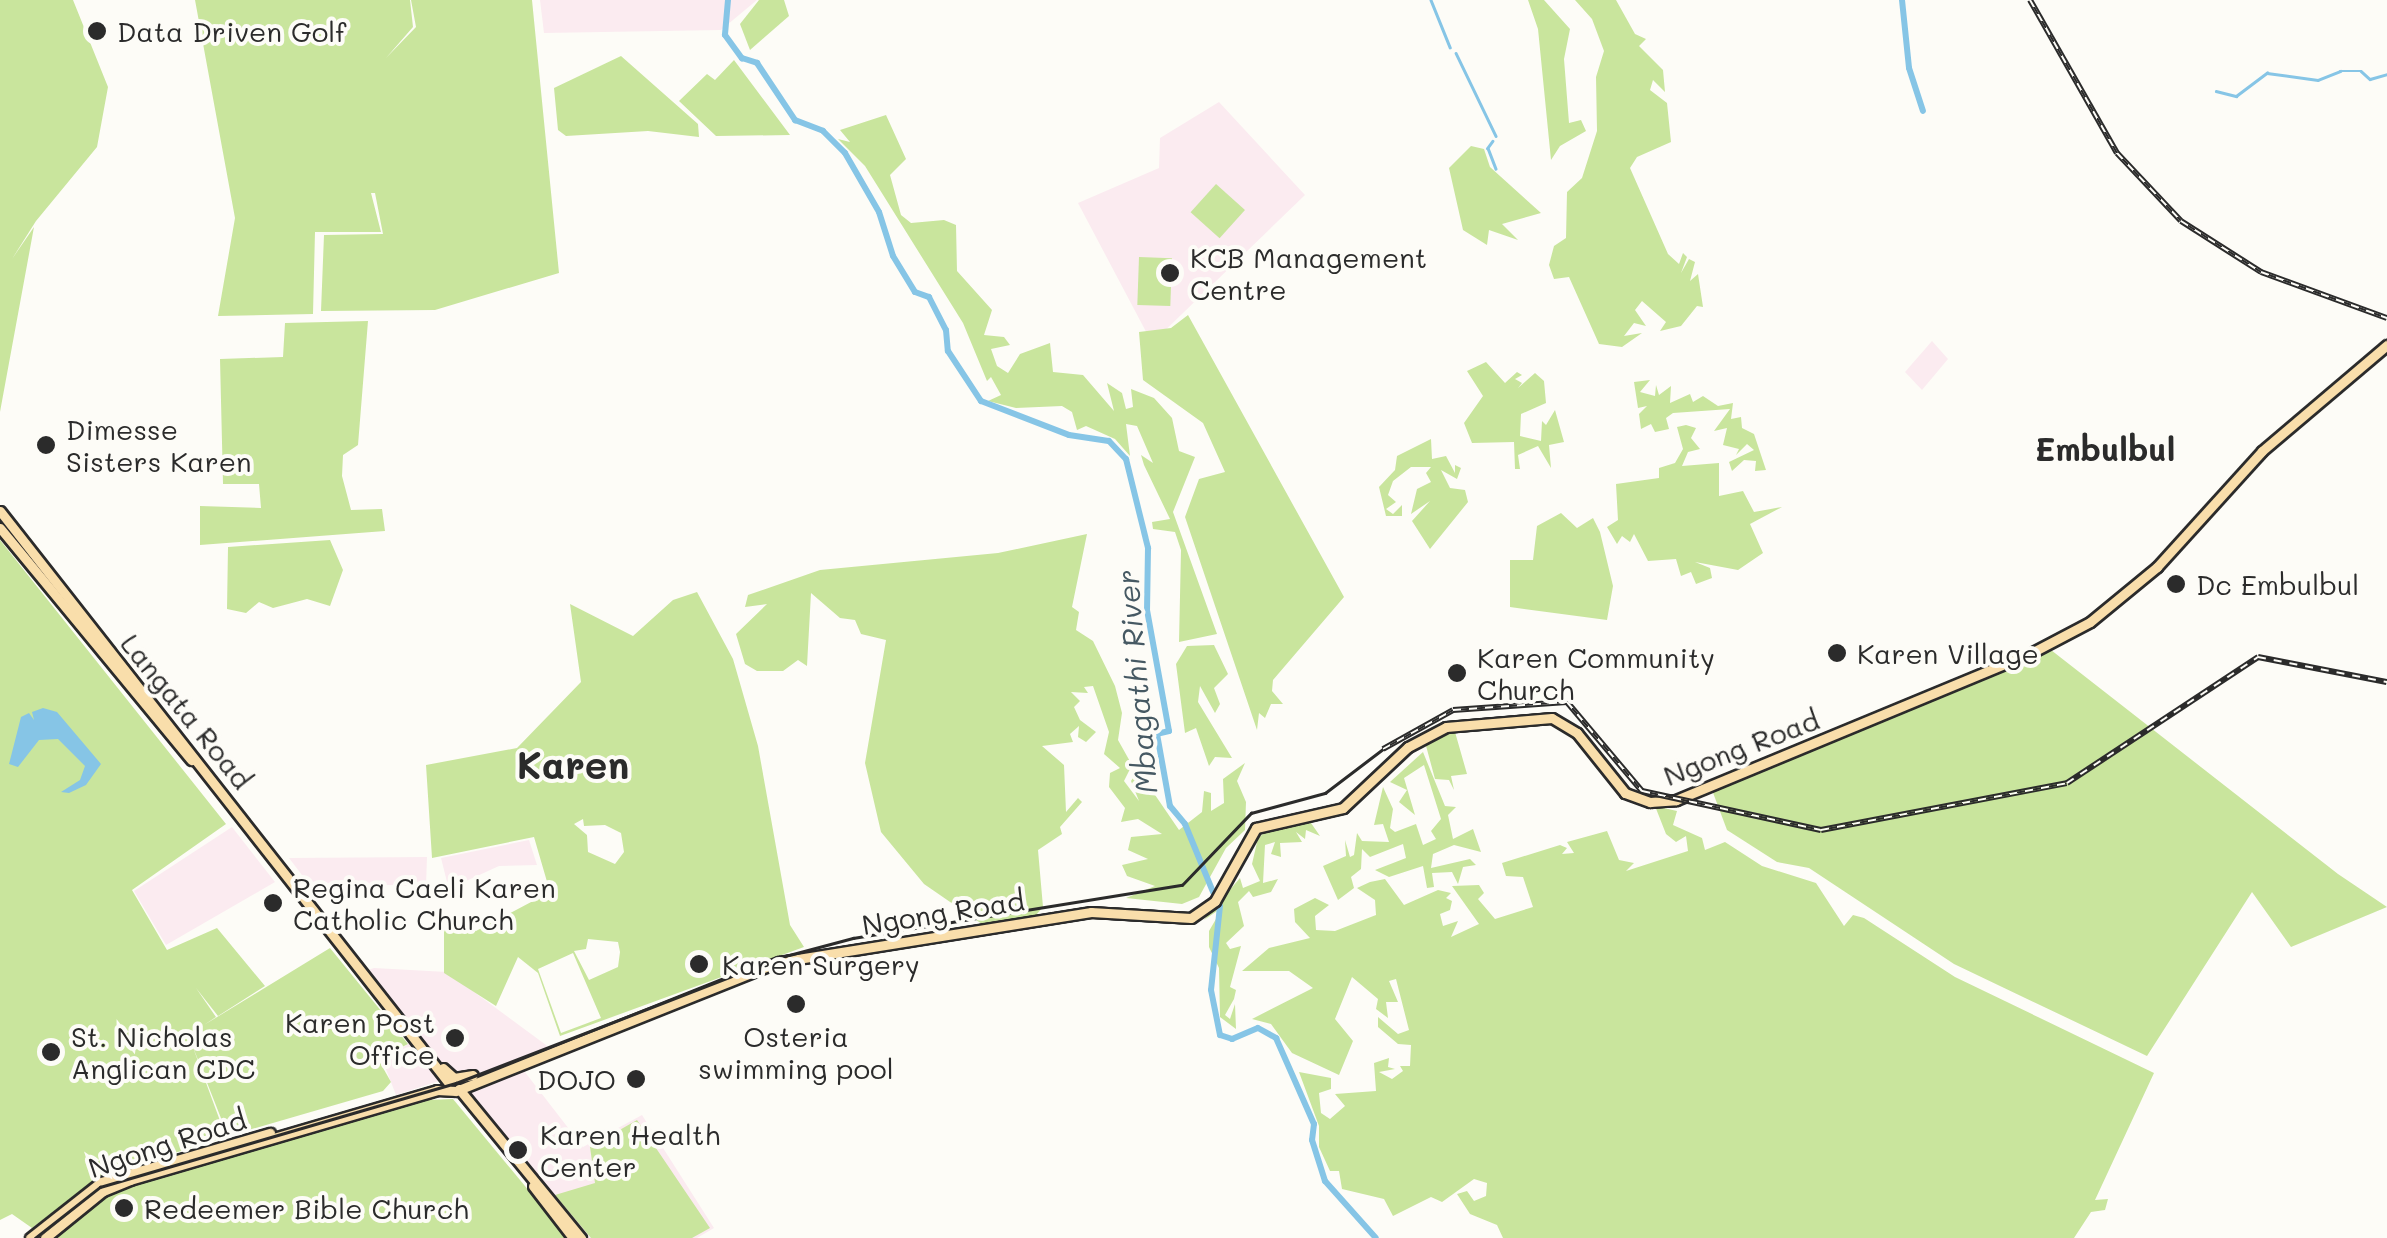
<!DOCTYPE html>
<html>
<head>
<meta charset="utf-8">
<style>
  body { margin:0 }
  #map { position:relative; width:2387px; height:1238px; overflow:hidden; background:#fdfcf7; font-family:Mali,sans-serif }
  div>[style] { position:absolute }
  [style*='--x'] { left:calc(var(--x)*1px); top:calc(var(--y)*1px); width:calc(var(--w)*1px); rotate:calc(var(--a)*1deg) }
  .built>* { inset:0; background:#fbebf0 }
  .green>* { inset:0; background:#c9e59d; transform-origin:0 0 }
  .water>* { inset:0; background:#86c5e6 }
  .stream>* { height:2.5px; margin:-1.25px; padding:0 1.25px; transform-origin:1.25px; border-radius:1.25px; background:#86c5e6 }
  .river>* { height:6px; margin:-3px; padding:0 3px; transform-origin:3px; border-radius:3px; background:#86c5e6 }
  .roads { filter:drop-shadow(2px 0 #2b2b2b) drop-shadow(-2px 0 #2b2b2b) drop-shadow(0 2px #2b2b2b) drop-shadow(0 -2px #2b2b2b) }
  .major>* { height:9px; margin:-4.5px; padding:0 4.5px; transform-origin:4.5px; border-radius:4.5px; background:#f9deab }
  .tram>* { height:2.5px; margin:-1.25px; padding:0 1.25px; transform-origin:1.25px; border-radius:1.25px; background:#2b2b2b }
  .rail>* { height:6px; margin-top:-3px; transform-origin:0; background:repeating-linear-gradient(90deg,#fdfcf7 0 8px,#2b2b2b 0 16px); box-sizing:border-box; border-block:2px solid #2b2b2b }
  .dots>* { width:28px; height:28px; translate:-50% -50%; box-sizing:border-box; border:5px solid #fdfcf7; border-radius:50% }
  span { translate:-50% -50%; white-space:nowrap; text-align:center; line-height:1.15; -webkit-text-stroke:8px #fdfcf7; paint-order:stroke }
  .poi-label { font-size:28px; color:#2b2b2b }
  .left { translate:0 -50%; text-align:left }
  .right { translate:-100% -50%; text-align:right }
  .street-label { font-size:28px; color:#2b2b2b }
  .water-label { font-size:30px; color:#465963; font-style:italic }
  .quarter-label { font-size:32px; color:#2b2b2b; font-weight:700 }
  .district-label { font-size:38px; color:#2b2b2b; font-weight:700 }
</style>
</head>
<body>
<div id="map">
  <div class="built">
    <div style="clip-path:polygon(540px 0,757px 0,721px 30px,544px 33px)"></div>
    <div style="clip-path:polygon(1219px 102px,1305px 195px,1152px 343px,1078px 203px,1159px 168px,1160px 138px)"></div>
    <div style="clip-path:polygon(1932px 341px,1948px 359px,1922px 390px,1905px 372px)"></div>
    <div style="clip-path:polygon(232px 827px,275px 882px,166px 945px,134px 891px)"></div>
    <div style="clip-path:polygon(529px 840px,537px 865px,499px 866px,453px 887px,447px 882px,441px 858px)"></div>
    <div style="clip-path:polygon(427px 857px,426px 886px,308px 883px,289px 858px)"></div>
    <div style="clip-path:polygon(374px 968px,447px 972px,546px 1045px,551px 1053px,521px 1067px,583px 1147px,642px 1115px,714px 1228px,697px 1238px,583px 1238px,454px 1076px,396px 1095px,382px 1059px,410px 1043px,359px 973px)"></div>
  </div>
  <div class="green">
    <div style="clip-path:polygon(0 0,73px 0,108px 87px,97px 147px,36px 221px,12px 259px,34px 227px,0 412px)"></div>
    <div style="clip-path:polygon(195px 0,410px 0,413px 27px,386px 58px,416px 27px,411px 0,532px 0,559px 273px,435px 310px,321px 311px,324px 235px,383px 234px,375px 193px,371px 193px,381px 232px,315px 232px,313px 314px,218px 316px,235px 218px)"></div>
    <div style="clip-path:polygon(759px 0,784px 0,789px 16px,750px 50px,740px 24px)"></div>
    <div style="clip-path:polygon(1528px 0,1544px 0,1570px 29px,1564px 59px,1569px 123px,1581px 120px,1586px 131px,1560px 146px,1551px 160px,1538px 29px)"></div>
    <div style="clip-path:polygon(1575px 0,1616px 0,1635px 34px,1646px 39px,1639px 46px,1663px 70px,1665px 92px,1653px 80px,1650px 90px,1667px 103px,1671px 142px,1637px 157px,1630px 168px,1668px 254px,1679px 264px,1683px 253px,1687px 257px,1681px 273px,1689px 259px,1695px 262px,1690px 281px,1698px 274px,1703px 307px,1697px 306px,1681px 326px,1660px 331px,1666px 322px,1642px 301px,1635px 310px,1646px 326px,1634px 323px,1624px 336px,1642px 333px,1622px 347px,1599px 344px,1569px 277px,1554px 279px,1549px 265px,1554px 246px,1566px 238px,1567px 192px,1582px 178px,1597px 131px,1596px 77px,1604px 51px,1592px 19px)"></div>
    <div style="clip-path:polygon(621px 56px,698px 124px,699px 137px,648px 131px,566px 136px,558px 130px,554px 88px)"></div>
    <div style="clip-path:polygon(734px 60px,790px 135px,716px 136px,679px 101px,707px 74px,715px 80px)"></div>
    <div style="clip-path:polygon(886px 115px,906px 159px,890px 175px,901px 215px,911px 223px,944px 220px,956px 225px,957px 271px,992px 310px,984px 335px,1004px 337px,1010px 345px,991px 349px,997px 366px,1008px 373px,1020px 354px,1050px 343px,1053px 372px,1083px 375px,1114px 411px,1107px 383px,1122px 393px,1126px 409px,1133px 407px,1131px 389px,1154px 398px,1172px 418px,1179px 451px,1195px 457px,1173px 512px,1217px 634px,1179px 642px,1181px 550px,1175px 532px,1153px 529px,1152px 522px,1170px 519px,1144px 465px,1141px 455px,1153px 463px,1137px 426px,1126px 424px,1130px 456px,1115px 439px,1086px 426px,1077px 430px,1072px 412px,1062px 406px,1016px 408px,988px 401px,1001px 395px,991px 377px,987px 381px,963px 323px,865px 166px,838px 139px,850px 142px,840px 130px)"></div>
    <div style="clip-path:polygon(1471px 146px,1484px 149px,1490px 167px,1541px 213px,1502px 224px,1518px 240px,1489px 230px,1487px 245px,1463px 230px,1449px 168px)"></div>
    <div style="left:1216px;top:184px;width:39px;height:38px;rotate:42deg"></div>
    <div style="left:1139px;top:257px;width:33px;height:48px;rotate:2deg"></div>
    <div style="clip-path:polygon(1188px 315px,1344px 597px,1273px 680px,1272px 691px,1283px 704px,1271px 704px,1265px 718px,1259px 713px,1257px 730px,1185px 517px,1199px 479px,1225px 472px,1203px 423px,1143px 380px,1139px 332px,1171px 328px)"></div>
    <div style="clip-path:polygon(368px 321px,358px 445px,343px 455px,342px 476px,351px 510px,382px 509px,385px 531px,200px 545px,200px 506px,261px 508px,259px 484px,223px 484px,220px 359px,283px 357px,285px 323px)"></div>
    <div style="clip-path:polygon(1486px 362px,1505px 383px,1517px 372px,1522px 375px,1515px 379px,1522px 383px,1518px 388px,1535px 373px,1544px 381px,1546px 403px,1521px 414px,1520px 436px,1541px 441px,1542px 421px,1546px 425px,1555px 410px,1564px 442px,1549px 445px,1551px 468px,1538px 446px,1518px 455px,1520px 469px,1515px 469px,1514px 442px,1472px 443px,1464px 423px,1483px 396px,1467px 371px)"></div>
    <div style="clip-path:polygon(1650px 380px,1640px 392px,1655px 396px,1656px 385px,1659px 395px,1671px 386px,1670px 403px,1690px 394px,1693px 402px,1703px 396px,1718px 406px,1733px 403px,1731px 419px,1741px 417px,1742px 428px,1754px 434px,1766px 470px,1755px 471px,1756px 461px,1744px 460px,1732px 471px,1729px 462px,1754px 450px,1747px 444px,1736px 455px,1739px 449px,1723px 445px,1727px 428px,1714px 431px,1730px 409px,1673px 413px,1666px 418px,1669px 429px,1655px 432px,1651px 424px,1641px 429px,1639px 414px,1647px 406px,1638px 408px,1634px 382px)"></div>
    <div style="clip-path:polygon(1686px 425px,1696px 428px,1691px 438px,1700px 449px,1688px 452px,1682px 466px,1719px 463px,1719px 496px,1743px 491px,1754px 512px,1782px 507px,1750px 524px,1763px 553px,1738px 570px,1695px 562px,1710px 568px,1712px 578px,1696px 584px,1691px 572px,1681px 576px,1676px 559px,1648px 561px,1634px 534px,1630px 542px,1622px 536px,1617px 544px,1607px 527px,1618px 520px,1616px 484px,1659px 478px,1659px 468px,1675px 463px,1683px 449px,1677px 427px)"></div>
    <div style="clip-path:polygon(1431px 439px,1432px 459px,1446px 456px,1455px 473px,1455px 465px,1461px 468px,1457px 479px,1441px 470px,1450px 488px,1465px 490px,1468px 502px,1430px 549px,1412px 521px,1430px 501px,1411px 514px,1417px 489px,1431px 482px,1426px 473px,1431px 467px,1411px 467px,1393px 481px,1388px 495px,1396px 502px,1386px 509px,1393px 514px,1402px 505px,1402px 516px,1386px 516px,1379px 487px,1395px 470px,1397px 456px)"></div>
    <div style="clip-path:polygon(1561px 513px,1577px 528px,1593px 518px,1600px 532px,1613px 586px,1607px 620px,1510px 607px,1510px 560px,1533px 560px,1537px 526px)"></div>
    <div style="clip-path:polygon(1087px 534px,1072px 607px,1079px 612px,1076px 630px,1093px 641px,1115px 686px,1122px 713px,1118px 740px,1132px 765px,1124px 781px,1139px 801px,1131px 781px,1138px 770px,1179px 830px,1202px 812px,1204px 791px,1211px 793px,1211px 811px,1224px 803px,1223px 779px,1245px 763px,1237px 781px,1246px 802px,1245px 830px,1226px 848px,1199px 897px,1182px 904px,1126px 898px,1155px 886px,1127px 876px,1122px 865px,1148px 859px,1128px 850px,1131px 837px,1162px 834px,1138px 819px,1121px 822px,1125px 808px,1109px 787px,1110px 773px,1120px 768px,1104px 754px,1109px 732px,1093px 686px,1084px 687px,1088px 693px,1071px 692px,1080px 701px,1074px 707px,1080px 720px,1096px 732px,1086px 742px,1078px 737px,1079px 726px,1070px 734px,1073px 742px,1042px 746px,1064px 765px,1066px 812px,1078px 798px,1082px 802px,1060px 827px,1062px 834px,1038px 850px,1043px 907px,1036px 915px,982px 924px,924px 884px,881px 832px,865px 763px,886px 640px,861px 634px,855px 620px,840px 618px,811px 593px,807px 666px,798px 660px,783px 671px,757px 671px,745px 664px,736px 634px,767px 604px,745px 607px,748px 595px,820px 570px,998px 553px)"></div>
    <div style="clip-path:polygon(0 540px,226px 824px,132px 890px,167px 950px,217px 928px,265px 986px,218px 1016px,196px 988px,216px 1017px,204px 1025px,330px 948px,408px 1044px,378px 1059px,391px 1082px,383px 1091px,228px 1136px,191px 1042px,226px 1137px,101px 1176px,32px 1228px,12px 1214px,0 1220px)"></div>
    <div style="clip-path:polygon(330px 540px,343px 570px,330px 606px,307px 599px,273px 608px,259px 602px,246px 613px,227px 609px,228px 547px)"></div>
    <div style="clip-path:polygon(evenodd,697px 592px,733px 659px,758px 746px,790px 925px,804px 947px,560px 1036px,538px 973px,518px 957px,496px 1006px,444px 973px,444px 919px,476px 931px,550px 892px,534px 837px,432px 858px,426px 765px,517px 748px,581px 682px,570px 604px,633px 636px,673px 600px,697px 592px,583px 819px,584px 826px,605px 825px,621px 833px,624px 852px,615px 864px,588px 852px,587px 835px,574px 824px,583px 819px,697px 592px,588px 939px,618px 942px,620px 952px,618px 967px,589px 980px,574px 951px,586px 949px,588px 939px,697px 592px,573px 953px,601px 1018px,561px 1033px,538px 969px,573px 953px)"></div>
    <div style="clip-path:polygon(1214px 645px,1228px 674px,1214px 688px,1220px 704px,1215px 713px,1200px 686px,1198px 702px,1232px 758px,1215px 757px,1209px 766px,1196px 728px,1185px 733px,1176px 664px,1187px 646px)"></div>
    <div style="clip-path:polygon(2051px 650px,2338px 874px,2387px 907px,2291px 947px,2252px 892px,2147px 1056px,1954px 964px,1809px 868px,1777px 862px,1727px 830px,1712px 790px)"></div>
    <div style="clip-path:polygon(1455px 732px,1467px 774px,1451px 776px,1454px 790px,1449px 780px,1435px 779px,1425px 742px)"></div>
    <div style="clip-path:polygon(1423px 752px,1445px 806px,1456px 807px,1448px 815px,1453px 839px,1473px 829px,1481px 852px,1454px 845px,1433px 854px,1431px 868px,1470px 859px,1476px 865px,1463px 867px,1458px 884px,1452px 872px,1432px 873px,1434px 887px,1427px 888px,1423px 866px,1389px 877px,1375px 870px,1406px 858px,1403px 844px,1370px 857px,1362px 849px,1361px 869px,1351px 877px,1354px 888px,1338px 900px,1323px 866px,1346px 856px,1345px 840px,1350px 857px,1354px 855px,1357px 833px,1362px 841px,1389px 842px,1383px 824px,1374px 825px,1383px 787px,1393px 809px,1390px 828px,1395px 832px,1416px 824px,1423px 845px,1436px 839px,1431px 831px,1441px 819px,1424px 765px,1404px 778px,1415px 815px,1399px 802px,1407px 790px,1390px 782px)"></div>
    <div style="clip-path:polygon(1655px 806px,1677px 811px,1673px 825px,1702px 838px,1705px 850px,1725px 842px,1762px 866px,1816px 883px,1844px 926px,1853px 915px,1864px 918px,1955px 977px,2154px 1073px,2095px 1200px,2108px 1199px,2105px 1210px,2091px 1212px,2074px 1238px,1503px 1238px,1497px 1225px,1470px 1214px,1457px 1194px,1467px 1191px,1474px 1201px,1486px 1196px,1487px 1183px,1474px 1179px,1442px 1202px,1431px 1197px,1393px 1216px,1384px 1199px,1342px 1189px,1339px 1171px,1330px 1171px,1319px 1147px,1319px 1126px,1299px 1072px,1331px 1078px,1331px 1089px,1319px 1093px,1321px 1113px,1330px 1119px,1345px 1106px,1335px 1094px,1376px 1091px,1374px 1063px,1389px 1058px,1388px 1067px,1395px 1069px,1379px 1072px,1392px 1079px,1403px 1071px,1400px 1066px,1410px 1066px,1411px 1045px,1398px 1044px,1378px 1027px,1378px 1017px,1398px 1034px,1409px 1030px,1396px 979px,1389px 981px,1398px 1002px,1386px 1002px,1388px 1018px,1376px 1009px,1378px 999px,1352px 977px,1335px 1019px,1353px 1041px,1339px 1075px,1292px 1053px,1271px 1024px,1252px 1019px,1313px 988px,1289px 971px,1242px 971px,1269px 948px,1310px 938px,1295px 922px,1294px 909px,1315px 898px,1329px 905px,1315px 916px,1316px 930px,1335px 931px,1376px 915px,1375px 900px,1357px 888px,1370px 882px,1385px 879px,1404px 905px,1438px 890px,1451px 893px,1446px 898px,1452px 901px,1450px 910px,1440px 914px,1443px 926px,1458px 921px,1451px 937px,1479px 924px,1452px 886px,1479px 885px,1484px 893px,1478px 899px,1495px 919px,1533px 907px,1523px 877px,1506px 876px,1502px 863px,1560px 845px,1567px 848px,1562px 854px,1574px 853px,1567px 842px,1607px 831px,1619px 860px,1634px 863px,1626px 871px,1688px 851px,1686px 836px,1676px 842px,1666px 834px)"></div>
    <div style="clip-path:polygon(1311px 823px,1320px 836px,1306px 830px,1305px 839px,1296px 832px,1302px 842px,1280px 843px,1281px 857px,1271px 854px,1275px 842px,1265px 845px,1263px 883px,1278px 879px,1271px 892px,1253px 897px,1249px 891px,1238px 902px,1244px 926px,1226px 943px,1230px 949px,1241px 946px,1230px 987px,1236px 990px,1234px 999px,1225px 1015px,1230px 1019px,1235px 1004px,1236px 1029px,1220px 1017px,1219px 968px,1209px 947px,1209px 931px,1223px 907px,1204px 920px,1240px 878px,1243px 888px,1260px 881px,1252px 864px,1258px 838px,1269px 829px)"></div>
    <div style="clip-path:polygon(453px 1099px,568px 1238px,49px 1238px,104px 1193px,148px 1178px,428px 1100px)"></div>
    <div style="clip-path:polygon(637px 1120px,710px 1228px,692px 1238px,591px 1238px,555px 1195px,595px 1183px,590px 1147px)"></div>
  </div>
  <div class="water">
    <div style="clip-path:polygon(43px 708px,57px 712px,101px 764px,86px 785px,69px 793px,61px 792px,80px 780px,85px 766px,58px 739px,39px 740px,18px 767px,9px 764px,21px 717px,29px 713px,34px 720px,32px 712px)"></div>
  </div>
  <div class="stream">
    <div style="--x:1431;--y:0;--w:51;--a:68"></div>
    <div style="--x:1456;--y:53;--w:92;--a:64.3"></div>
    <div style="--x:2216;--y:91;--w:21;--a:14"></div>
    <div style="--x:2236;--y:96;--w:39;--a:-37"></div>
    <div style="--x:2267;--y:73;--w:51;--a:7.8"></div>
    <div style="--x:2318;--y:80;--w:24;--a:-22"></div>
    <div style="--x:2340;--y:71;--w:21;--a:0"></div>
    <div style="--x:2361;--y:71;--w:12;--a:42"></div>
    <div style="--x:2370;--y:79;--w:18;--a:-16"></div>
    <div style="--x:1493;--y:141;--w:9;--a:126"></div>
    <div style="--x:1488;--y:148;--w:22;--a:69"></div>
  </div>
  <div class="river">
    <div style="--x:728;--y:0;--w:35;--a:95"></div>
    <div style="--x:725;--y:35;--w:29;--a:54"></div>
    <div style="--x:742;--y:58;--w:16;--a:18"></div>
    <div style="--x:757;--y:63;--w:69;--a:56.3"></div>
    <div style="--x:795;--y:120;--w:30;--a:21"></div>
    <div style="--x:823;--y:131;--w:31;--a:45"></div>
    <div style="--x:845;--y:153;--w:68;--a:60"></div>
    <div style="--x:879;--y:212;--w:46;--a:72.3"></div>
    <div style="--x:893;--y:256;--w:42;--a:58.6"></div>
    <div style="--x:915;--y:292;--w:15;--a:20"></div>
    <div style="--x:929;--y:297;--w:37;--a:63"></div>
    <div style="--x:946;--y:330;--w:21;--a:85"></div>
    <div style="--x:948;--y:351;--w:60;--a:56.6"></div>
    <div style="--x:981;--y:401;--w:94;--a:21.1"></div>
    <div style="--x:1069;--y:435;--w:40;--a:8.5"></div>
    <div style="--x:1109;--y:441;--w:25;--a:47"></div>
    <div style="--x:1126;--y:459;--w:92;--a:76.1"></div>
    <div style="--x:1148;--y:548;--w:62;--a:90.9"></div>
    <div style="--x:1147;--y:610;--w:123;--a:79.7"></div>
    <div style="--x:1169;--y:731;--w:12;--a:166"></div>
    <div style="--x:1157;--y:734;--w:73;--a:79.8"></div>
    <div style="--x:1170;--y:806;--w:23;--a:50"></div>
    <div style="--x:1185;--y:824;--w:74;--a:67.6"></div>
    <div style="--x:1902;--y:0;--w:68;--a:84.1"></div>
    <div style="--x:1909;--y:68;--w:45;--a:72"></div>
    <div style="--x:1220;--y:906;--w:84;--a:96.1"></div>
    <div style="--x:1211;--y:990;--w:46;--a:78.7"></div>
    <div style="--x:1220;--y:1035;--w:13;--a:18"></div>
    <div style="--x:1232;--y:1039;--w:28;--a:-23"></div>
    <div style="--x:1258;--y:1028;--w:21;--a:29"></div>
    <div style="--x:1276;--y:1038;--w:94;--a:66.2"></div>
    <div style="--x:1314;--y:1124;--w:16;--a:97"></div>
    <div style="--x:1312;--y:1140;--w:43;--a:72.4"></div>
    <div style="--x:1325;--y:1181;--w:76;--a:48.2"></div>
  </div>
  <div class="roads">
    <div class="major">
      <div style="--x:0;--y:511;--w:726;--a:51.88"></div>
      <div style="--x:0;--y:528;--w:301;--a:50.5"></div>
      <div style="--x:443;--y:1068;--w:15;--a:42"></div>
      <div style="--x:454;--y:1078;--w:19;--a:-9"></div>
      <div style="--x:459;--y:1089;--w:193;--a:50.7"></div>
      <div style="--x:533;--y:1186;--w:66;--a:52.4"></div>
      <div style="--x:30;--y:1238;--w:90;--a:-38.3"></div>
      <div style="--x:101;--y:1182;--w:176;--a:-16.2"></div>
      <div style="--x:45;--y:1238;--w:75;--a:-39"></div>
      <div style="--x:103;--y:1191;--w:29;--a:-22"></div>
      <div style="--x:130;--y:1180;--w:320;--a:-16.3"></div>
      <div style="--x:437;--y:1090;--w:19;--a:3"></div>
      <div style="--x:456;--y:1091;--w:348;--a:-21.8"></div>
      <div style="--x:779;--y:962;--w:316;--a:-9.1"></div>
      <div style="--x:1091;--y:912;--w:100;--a:3.4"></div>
      <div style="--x:1191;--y:918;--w:29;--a:-35"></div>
      <div style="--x:1215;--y:901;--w:84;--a:-60.7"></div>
      <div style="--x:1256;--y:828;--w:89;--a:-12.9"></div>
      <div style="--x:1343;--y:808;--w:89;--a:-43.2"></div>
      <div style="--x:1408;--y:747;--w:43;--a:-27.8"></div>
      <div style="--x:1446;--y:727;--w:106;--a:-4.9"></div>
      <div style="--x:1552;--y:718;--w:29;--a:31"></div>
      <div style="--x:1577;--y:733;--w:77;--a:51.3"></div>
      <div style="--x:1625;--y:793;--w:27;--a:20"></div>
      <div style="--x:1650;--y:802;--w:26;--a:-4"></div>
      <div style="--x:1676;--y:800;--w:386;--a:-22.5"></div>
      <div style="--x:2033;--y:652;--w:64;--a:-27.8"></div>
      <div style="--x:2090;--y:622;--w:87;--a:-39.4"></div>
      <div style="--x:2157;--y:567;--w:156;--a:-47.8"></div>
      <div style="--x:2262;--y:451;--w:164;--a:-40.3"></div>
    </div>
  </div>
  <div class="tram">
    <div style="--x:35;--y:1238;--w:83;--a:-38.1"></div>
    <div style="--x:100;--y:1187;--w:371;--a:-16.3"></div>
    <div style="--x:456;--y:1083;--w:345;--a:-21.2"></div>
    <div style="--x:778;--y:958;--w:78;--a:-14.9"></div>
    <div style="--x:853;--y:938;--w:333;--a:-9.2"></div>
    <div style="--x:1182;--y:885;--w:100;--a:-46.2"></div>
    <div style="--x:1251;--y:813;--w:77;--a:-15.1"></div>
    <div style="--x:1325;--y:793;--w:73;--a:-37.2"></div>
  </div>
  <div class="rail">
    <div style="--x:2030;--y:0;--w:176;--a:60.4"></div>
    <div style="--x:2117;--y:153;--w:93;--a:46.7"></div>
    <div style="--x:2181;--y:221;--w:95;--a:32.5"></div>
    <div style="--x:2261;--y:272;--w:134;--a:20.1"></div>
    <div style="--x:1383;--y:749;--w:80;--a:-29.1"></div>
    <div style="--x:1453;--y:710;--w:114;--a:-4"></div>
    <div style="--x:1567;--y:702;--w:116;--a:49.9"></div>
    <div style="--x:1642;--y:791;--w:183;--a:12.3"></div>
    <div style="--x:1821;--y:830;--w:250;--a:-10.8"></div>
    <div style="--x:2067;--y:783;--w:229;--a:-33.4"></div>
    <div style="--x:2258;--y:657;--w:131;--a:11"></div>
  </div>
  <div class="dots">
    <div style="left:97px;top:31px;background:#2b2b2b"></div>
    <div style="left:1170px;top:273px;background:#2b2b2b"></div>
    <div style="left:46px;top:445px;background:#2b2b2b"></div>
    <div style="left:2176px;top:584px;background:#2b2b2b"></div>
    <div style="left:1837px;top:653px;background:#2b2b2b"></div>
    <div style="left:1457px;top:673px;background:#2b2b2b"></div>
    <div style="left:273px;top:903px;background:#2b2b2b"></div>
    <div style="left:699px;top:964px;background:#2b2b2b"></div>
    <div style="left:796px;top:1004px;background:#2b2b2b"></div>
    <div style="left:455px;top:1038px;background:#2b2b2b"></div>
    <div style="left:51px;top:1052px;background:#2b2b2b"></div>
    <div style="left:636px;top:1079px;background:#2b2b2b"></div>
    <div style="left:518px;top:1150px;background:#2b2b2b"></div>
    <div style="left:124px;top:1208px;background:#2b2b2b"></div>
  </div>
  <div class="poi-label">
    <span class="left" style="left:117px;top:31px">Data Driven Golf</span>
    <span class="left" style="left:1190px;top:273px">KCB Management<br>Centre</span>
    <span class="left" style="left:66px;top:445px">Dimesse<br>Sisters Karen</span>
    <span class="left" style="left:2196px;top:584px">Dc Embulbul</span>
    <span class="left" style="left:1857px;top:653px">Karen Village</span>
    <span class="left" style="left:1477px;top:673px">Karen Community<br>Church</span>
    <span class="left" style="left:293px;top:903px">Regina Caeli Karen<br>Catholic Church</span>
    <span class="left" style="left:722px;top:964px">Karen Surgery</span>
    <span class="right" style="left:435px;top:1038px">Karen Post<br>Office</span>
    <span class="left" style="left:71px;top:1052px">St. Nicholas<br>Anglican CDC</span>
    <span style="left:796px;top:1052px">Osteria<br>swimming pool</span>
    <span class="right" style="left:616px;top:1079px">DOJO</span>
    <span class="left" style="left:540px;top:1150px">Karen Health<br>Center</span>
    <span class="left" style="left:144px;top:1208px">Redeemer Bible Church</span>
  </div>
  <div class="street-label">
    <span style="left:187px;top:711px;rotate:51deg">Langata Road</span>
    <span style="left:1741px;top:747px;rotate:-21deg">Ngong Road</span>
    <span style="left:943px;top:912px;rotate:-9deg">Ngong Road</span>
    <span style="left:167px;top:1143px;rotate:-18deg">Ngong Road</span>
  </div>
  <div class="water-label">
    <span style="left:1136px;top:682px;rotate:-95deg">Mbagathi River</span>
  </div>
  <div class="quarter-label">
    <span style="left:2105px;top:448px">Embulbul</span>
  </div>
  <div class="district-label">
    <span style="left:573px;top:765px">Karen</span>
  </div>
</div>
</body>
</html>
